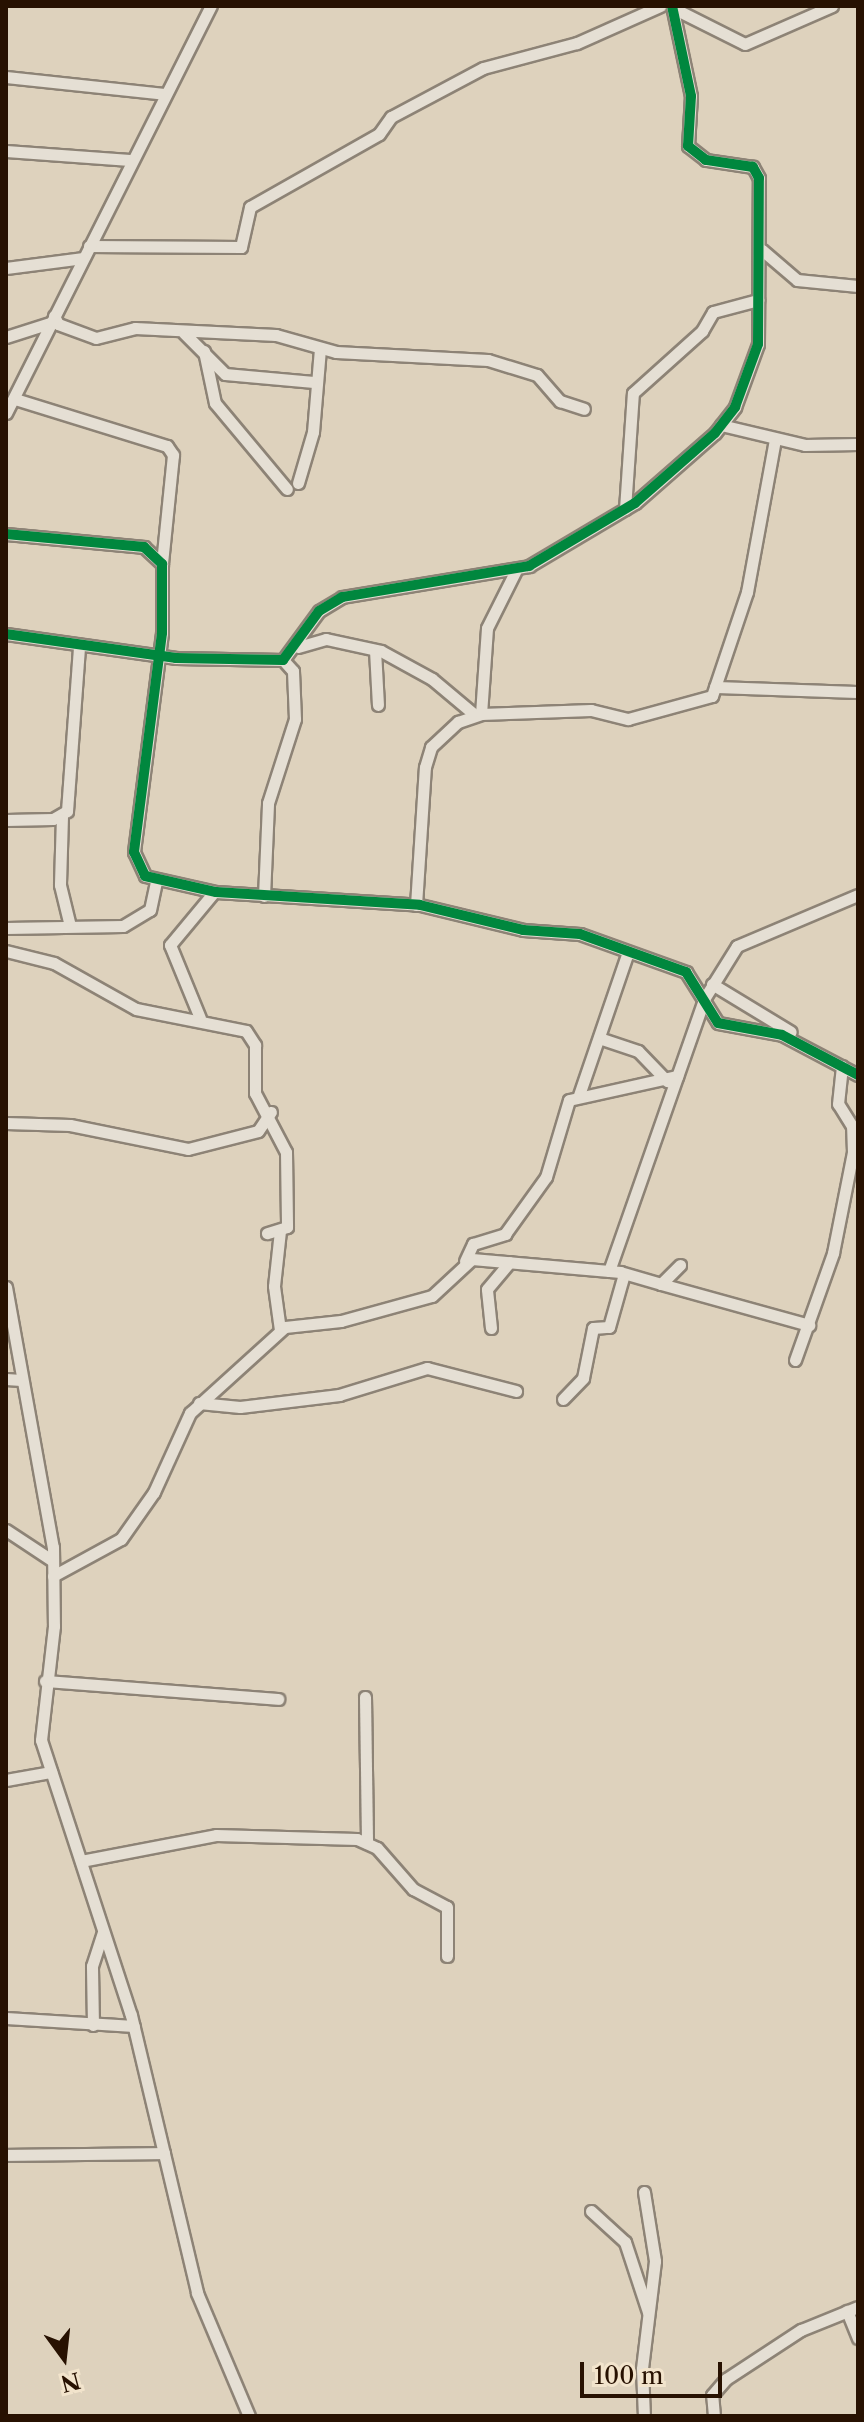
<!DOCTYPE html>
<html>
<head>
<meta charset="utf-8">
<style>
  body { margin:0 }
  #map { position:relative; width:864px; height:2422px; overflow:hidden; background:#ded2bd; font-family:"Libre Caslon Text",serif }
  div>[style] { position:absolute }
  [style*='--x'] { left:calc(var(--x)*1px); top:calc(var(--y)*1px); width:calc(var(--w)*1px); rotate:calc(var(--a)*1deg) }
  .roads { filter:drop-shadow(2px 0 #8d8376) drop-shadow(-2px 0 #8d8376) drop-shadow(0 2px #8d8376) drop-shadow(0 -2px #8d8376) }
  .minor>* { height:11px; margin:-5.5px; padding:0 5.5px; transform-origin:5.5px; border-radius:5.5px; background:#e5dfd4 }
  .cycleway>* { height:10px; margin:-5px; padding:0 5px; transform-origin:5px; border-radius:5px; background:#00873e }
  span { translate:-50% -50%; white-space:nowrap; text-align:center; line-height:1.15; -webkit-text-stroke:6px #f2e4cc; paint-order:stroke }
  .frame { position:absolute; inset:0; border:8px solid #271101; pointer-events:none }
  .north { position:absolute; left:24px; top:2318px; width:80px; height:80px; -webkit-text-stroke:6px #f2e4cc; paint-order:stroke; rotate:165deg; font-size:22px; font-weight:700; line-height:32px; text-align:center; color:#271101 }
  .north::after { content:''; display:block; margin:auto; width:28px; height:36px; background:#271101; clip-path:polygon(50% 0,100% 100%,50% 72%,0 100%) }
  .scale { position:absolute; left:580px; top:2362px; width:142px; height:36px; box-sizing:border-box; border:4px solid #271101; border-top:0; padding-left:10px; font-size:24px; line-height:28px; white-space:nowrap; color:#271101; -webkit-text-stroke:6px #f2e4cc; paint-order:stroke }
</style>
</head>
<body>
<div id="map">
  <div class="roads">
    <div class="minor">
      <div style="--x:673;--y:8;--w:80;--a:26.6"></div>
      <div style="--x:745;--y:44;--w:95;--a:-23.6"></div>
      <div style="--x:6;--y:77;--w:159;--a:6.1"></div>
      <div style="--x:6;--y:151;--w:124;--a:4.2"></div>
      <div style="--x:89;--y:246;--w:152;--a:0.4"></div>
      <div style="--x:241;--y:247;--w:41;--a:-77.3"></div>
      <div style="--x:250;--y:207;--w:148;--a:-29.5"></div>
      <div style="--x:379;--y:134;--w:21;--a:-55"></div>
      <div style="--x:391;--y:117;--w:104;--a:-28"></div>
      <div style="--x:483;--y:68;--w:97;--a:-14.9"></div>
      <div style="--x:577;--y:43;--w:91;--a:-24"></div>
      <div style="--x:762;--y:250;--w:46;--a:40.6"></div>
      <div style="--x:797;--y:280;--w:61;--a:5.6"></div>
      <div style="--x:6;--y:268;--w:78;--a:-7.4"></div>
      <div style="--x:54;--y:316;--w:9;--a:63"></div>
      <div style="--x:58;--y:324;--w:40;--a:20.2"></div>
      <div style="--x:96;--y:338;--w:40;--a:-14.4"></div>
      <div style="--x:135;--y:328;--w:141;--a:2.8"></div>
      <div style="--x:276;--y:335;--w:62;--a:15.8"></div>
      <div style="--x:336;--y:352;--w:152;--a:3"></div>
      <div style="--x:488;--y:360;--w:51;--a:17"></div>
      <div style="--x:537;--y:375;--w:35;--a:49"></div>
      <div style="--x:560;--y:401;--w:25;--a:18"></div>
      <div style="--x:184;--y:333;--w:58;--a:45"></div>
      <div style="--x:225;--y:374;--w:89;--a:5.1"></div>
      <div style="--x:6;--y:337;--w:46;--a:-17.7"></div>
      <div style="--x:204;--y:351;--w:53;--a:78.1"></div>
      <div style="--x:215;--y:403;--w:112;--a:50.1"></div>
      <div style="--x:15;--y:399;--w:159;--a:17.2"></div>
      <div style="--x:167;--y:446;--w:11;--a:56"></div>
      <div style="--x:173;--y:455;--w:109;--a:95.8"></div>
      <div style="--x:6;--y:413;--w:456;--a:-63.3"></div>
      <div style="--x:721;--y:425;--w:86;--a:13.4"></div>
      <div style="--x:805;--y:445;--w:53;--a:-1.1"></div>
      <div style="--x:298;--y:483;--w:53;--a:-73.6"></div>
      <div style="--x:313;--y:432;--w:84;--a:-85.2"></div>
      <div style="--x:625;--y:509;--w:116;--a:-86.1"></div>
      <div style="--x:633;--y:393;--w:93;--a:-41.9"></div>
      <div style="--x:702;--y:331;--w:22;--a:-60"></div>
      <div style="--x:713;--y:312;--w:47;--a:-14.9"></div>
      <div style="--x:6;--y:534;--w:139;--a:5.4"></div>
      <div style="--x:144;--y:547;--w:25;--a:43"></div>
      <div style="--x:162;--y:564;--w:69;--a:90"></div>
      <div style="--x:162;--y:633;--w:221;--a:97.3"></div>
      <div style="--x:134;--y:852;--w:26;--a:65"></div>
      <div style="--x:145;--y:876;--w:73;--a:12.7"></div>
      <div style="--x:216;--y:892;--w:204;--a:3.6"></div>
      <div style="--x:420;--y:905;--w:106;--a:13.6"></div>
      <div style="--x:523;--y:930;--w:57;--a:4"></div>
      <div style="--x:580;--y:934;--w:113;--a:19.7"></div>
      <div style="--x:686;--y:972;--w:60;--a:57.9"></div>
      <div style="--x:718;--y:1023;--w:65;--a:10.6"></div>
      <div style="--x:782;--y:1035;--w:86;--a:27.8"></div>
      <div style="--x:6;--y:634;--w:172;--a:8"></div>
      <div style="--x:176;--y:658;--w:107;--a:1.1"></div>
      <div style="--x:283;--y:660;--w:61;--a:-53.7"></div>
      <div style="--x:319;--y:611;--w:27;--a:-31"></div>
      <div style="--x:342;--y:597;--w:190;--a:-9.4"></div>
      <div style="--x:529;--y:566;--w:123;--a:-30.7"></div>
      <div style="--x:635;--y:503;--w:106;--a:-41.2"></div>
      <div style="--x:715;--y:433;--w:33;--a:-52"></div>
      <div style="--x:735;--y:407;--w:67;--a:-69.9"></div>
      <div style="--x:758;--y:344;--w:166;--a:-89.7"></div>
      <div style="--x:759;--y:178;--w:13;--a:-119"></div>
      <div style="--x:753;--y:167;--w:48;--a:-171.5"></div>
      <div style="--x:706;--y:160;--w:23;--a:-142"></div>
      <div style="--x:688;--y:146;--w:50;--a:-86.6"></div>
      <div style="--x:691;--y:96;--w:92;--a:-101.9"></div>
      <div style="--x:298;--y:647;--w:29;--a:-16"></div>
      <div style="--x:326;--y:639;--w:56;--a:12.3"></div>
      <div style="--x:381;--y:651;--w:58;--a:28.8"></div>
      <div style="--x:432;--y:679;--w:56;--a:39.9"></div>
      <div style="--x:375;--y:650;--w:55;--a:86.9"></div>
      <div style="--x:715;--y:687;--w:143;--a:2"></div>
      <div style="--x:481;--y:714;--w:86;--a:-86"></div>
      <div style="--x:487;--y:628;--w:65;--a:-63.4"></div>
      <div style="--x:62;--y:816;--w:69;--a:91.7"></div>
      <div style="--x:60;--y:885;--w:42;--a:76.3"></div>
      <div style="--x:6;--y:820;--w:47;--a:-1.2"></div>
      <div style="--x:53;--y:819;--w:16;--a:-30"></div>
      <div style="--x:67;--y:811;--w:165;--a:-85.8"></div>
      <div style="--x:264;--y:896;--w:93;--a:-87.5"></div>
      <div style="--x:268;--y:803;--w:88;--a:-72.2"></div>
      <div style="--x:295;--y:719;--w:48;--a:-92.4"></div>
      <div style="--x:293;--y:671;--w:15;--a:-132"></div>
      <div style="--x:416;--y:905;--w:138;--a:-86.3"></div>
      <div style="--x:425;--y:767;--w:21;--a:-73"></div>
      <div style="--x:431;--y:747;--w:37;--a:-43"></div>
      <div style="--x:458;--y:722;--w:24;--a:-19"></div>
      <div style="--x:481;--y:714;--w:110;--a:-2.1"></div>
      <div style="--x:591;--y:710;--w:38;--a:14"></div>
      <div style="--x:628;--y:719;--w:87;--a:-15.3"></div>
      <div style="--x:712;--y:696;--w:110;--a:-71.4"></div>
      <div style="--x:747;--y:592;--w:155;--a:-79.6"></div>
      <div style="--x:6;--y:928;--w:117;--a:-1"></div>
      <div style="--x:123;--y:926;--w:31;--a:-31"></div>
      <div style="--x:150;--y:910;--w:30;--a:-78"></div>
      <div style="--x:6;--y:951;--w:49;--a:14"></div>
      <div style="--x:54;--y:963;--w:94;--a:29.3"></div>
      <div style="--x:136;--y:1009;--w:112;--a:11.3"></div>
      <div style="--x:246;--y:1031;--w:17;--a:57"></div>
      <div style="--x:255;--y:1045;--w:48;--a:90"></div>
      <div style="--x:255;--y:1093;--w:67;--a:62.3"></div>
      <div style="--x:286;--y:1152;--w:75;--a:89.2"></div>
      <div style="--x:287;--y:1227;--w:21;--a:163"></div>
      <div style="--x:712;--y:984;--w:92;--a:31.3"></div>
      <div style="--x:200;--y:1018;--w:79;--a:-112.3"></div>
      <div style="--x:170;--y:945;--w:69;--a:-50.3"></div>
      <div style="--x:599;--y:1038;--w:41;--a:18.4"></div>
      <div style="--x:638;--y:1051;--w:42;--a:46"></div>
      <div style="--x:579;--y:1095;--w:151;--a:-71.1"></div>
      <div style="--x:6;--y:1123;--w:64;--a:1.8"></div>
      <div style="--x:70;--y:1125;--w:120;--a:11.5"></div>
      <div style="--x:188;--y:1149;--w:72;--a:-14.4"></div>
      <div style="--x:258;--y:1131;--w:23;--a:-56"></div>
      <div style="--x:465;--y:1261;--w:19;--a:-65"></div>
      <div style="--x:473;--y:1244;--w:34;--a:-17"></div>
      <div style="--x:505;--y:1234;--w:70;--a:-54.3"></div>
      <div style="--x:546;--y:1177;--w:80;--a:-73.4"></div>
      <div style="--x:569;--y:1100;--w:111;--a:-12.5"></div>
      <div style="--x:609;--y:1271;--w:288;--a:-70.7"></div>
      <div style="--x:704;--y:999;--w:62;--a:-58.1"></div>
      <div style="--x:737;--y:946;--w:131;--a:-22.9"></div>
      <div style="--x:661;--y:1284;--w:154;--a:15.5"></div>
      <div style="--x:6;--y:1287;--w:264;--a:79.8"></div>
      <div style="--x:53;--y:1547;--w:79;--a:89.3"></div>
      <div style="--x:54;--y:1626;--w:115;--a:96.5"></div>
      <div style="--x:41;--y:1740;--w:289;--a:71.9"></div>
      <div style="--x:131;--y:2015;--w:286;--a:76.6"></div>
      <div style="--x:197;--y:2293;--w:134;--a:67.1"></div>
      <div style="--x:491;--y:1328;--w:39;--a:-96"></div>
      <div style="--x:487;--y:1289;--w:35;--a:-50"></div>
      <div style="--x:280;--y:1330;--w:44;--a:-97.8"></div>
      <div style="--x:274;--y:1286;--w:55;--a:-83.8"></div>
      <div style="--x:795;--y:1360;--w:114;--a:-70.4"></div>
      <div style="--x:833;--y:1253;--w:103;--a:-78.8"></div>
      <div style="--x:853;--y:1152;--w:26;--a:-92"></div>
      <div style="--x:852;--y:1126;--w:26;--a:-122"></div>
      <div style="--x:838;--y:1104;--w:38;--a:-84"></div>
      <div style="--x:6;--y:1379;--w:15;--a:4"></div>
      <div style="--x:563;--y:1399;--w:29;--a:-46"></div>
      <div style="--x:583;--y:1378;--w:51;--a:-78.7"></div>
      <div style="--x:593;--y:1328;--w:16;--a:-4"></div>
      <div style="--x:609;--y:1327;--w:55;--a:-74.2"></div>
      <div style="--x:199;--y:1403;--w:41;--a:5.6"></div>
      <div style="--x:240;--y:1407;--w:100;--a:-6.9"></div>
      <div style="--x:339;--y:1395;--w:92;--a:-17.1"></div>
      <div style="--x:427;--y:1368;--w:92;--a:14.5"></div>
      <div style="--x:6;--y:1530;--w:56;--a:33.4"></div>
      <div style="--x:53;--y:1576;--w:77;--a:-28.6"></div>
      <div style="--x:121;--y:1539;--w:57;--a:-54.9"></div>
      <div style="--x:154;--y:1492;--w:87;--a:-65.5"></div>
      <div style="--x:190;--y:1413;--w:128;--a:-42.2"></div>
      <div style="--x:285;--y:1327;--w:56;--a:-6.1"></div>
      <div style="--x:341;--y:1321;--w:94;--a:-15.4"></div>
      <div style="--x:432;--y:1296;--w:54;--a:-42.8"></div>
      <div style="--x:472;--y:1259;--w:149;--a:5"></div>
      <div style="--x:620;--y:1272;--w:43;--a:16.3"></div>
      <div style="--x:661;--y:1284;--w:27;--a:-45"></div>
      <div style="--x:45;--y:1681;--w:234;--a:4.4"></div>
      <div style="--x:365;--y:1697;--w:146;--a:89.2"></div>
      <div style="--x:6;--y:1780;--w:46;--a:-10.1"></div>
      <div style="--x:81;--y:1861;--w:137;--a:-10.9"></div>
      <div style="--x:216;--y:1835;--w:141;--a:1.6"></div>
      <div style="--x:357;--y:1839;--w:22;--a:24"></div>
      <div style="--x:377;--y:1848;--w:55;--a:48.7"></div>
      <div style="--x:413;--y:1889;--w:38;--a:28"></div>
      <div style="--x:447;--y:1907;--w:49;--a:90"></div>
      <div style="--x:6;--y:2018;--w:128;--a:3.6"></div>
      <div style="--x:93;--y:2025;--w:59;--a:-91"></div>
      <div style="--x:92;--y:1966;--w:36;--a:-72"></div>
      <div style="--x:6;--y:2155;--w:158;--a:-0.7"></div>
      <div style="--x:644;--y:2192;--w:70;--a:80.9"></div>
      <div style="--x:655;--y:2261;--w:109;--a:96.9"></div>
      <div style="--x:642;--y:2369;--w:47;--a:87.6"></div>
      <div style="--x:591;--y:2211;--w:46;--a:42.4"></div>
      <div style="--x:625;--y:2242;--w:74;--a:71.8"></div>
      <div style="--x:847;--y:2311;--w:29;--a:68"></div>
      <div style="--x:714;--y:2416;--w:21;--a:-95"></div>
      <div style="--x:712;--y:2395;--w:21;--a:-49"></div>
      <div style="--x:726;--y:2379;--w:90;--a:-33.2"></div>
      <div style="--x:801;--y:2330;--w:61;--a:-22"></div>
    </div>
  </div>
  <div class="cycleway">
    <div style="--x:6;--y:534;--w:139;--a:5.4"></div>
    <div style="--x:144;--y:547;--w:25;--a:43"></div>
    <div style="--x:162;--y:564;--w:69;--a:90"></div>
    <div style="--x:162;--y:633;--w:221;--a:97.3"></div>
    <div style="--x:134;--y:852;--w:26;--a:65"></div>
    <div style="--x:145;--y:876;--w:73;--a:12.7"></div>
    <div style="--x:216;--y:892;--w:204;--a:3.6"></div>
    <div style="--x:420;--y:905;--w:106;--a:13.6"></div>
    <div style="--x:523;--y:930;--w:57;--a:4"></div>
    <div style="--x:580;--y:934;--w:113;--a:19.7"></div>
    <div style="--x:686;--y:972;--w:60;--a:57.9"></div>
    <div style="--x:718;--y:1023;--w:65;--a:10.6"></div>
    <div style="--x:782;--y:1035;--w:86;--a:27.8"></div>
    <div style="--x:6;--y:634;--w:172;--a:8"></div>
    <div style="--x:176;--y:658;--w:107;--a:1.1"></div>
    <div style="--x:283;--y:660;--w:61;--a:-53.7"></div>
    <div style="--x:319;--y:611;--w:27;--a:-31"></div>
    <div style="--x:342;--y:597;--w:190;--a:-9.4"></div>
    <div style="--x:529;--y:566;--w:123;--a:-30.7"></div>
    <div style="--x:635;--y:503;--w:106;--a:-41.2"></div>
    <div style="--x:715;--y:433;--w:33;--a:-52"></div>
    <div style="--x:735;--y:407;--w:67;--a:-69.9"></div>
    <div style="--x:758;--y:344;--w:166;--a:-89.7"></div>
    <div style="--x:759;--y:178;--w:13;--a:-119"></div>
    <div style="--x:753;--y:167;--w:48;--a:-171.5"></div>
    <div style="--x:706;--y:160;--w:23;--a:-142"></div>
    <div style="--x:688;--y:146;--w:50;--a:-86.6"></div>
    <div style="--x:691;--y:96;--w:92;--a:-101.9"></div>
  </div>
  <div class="frame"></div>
  <div class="north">N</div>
  <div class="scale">100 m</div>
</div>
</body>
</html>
